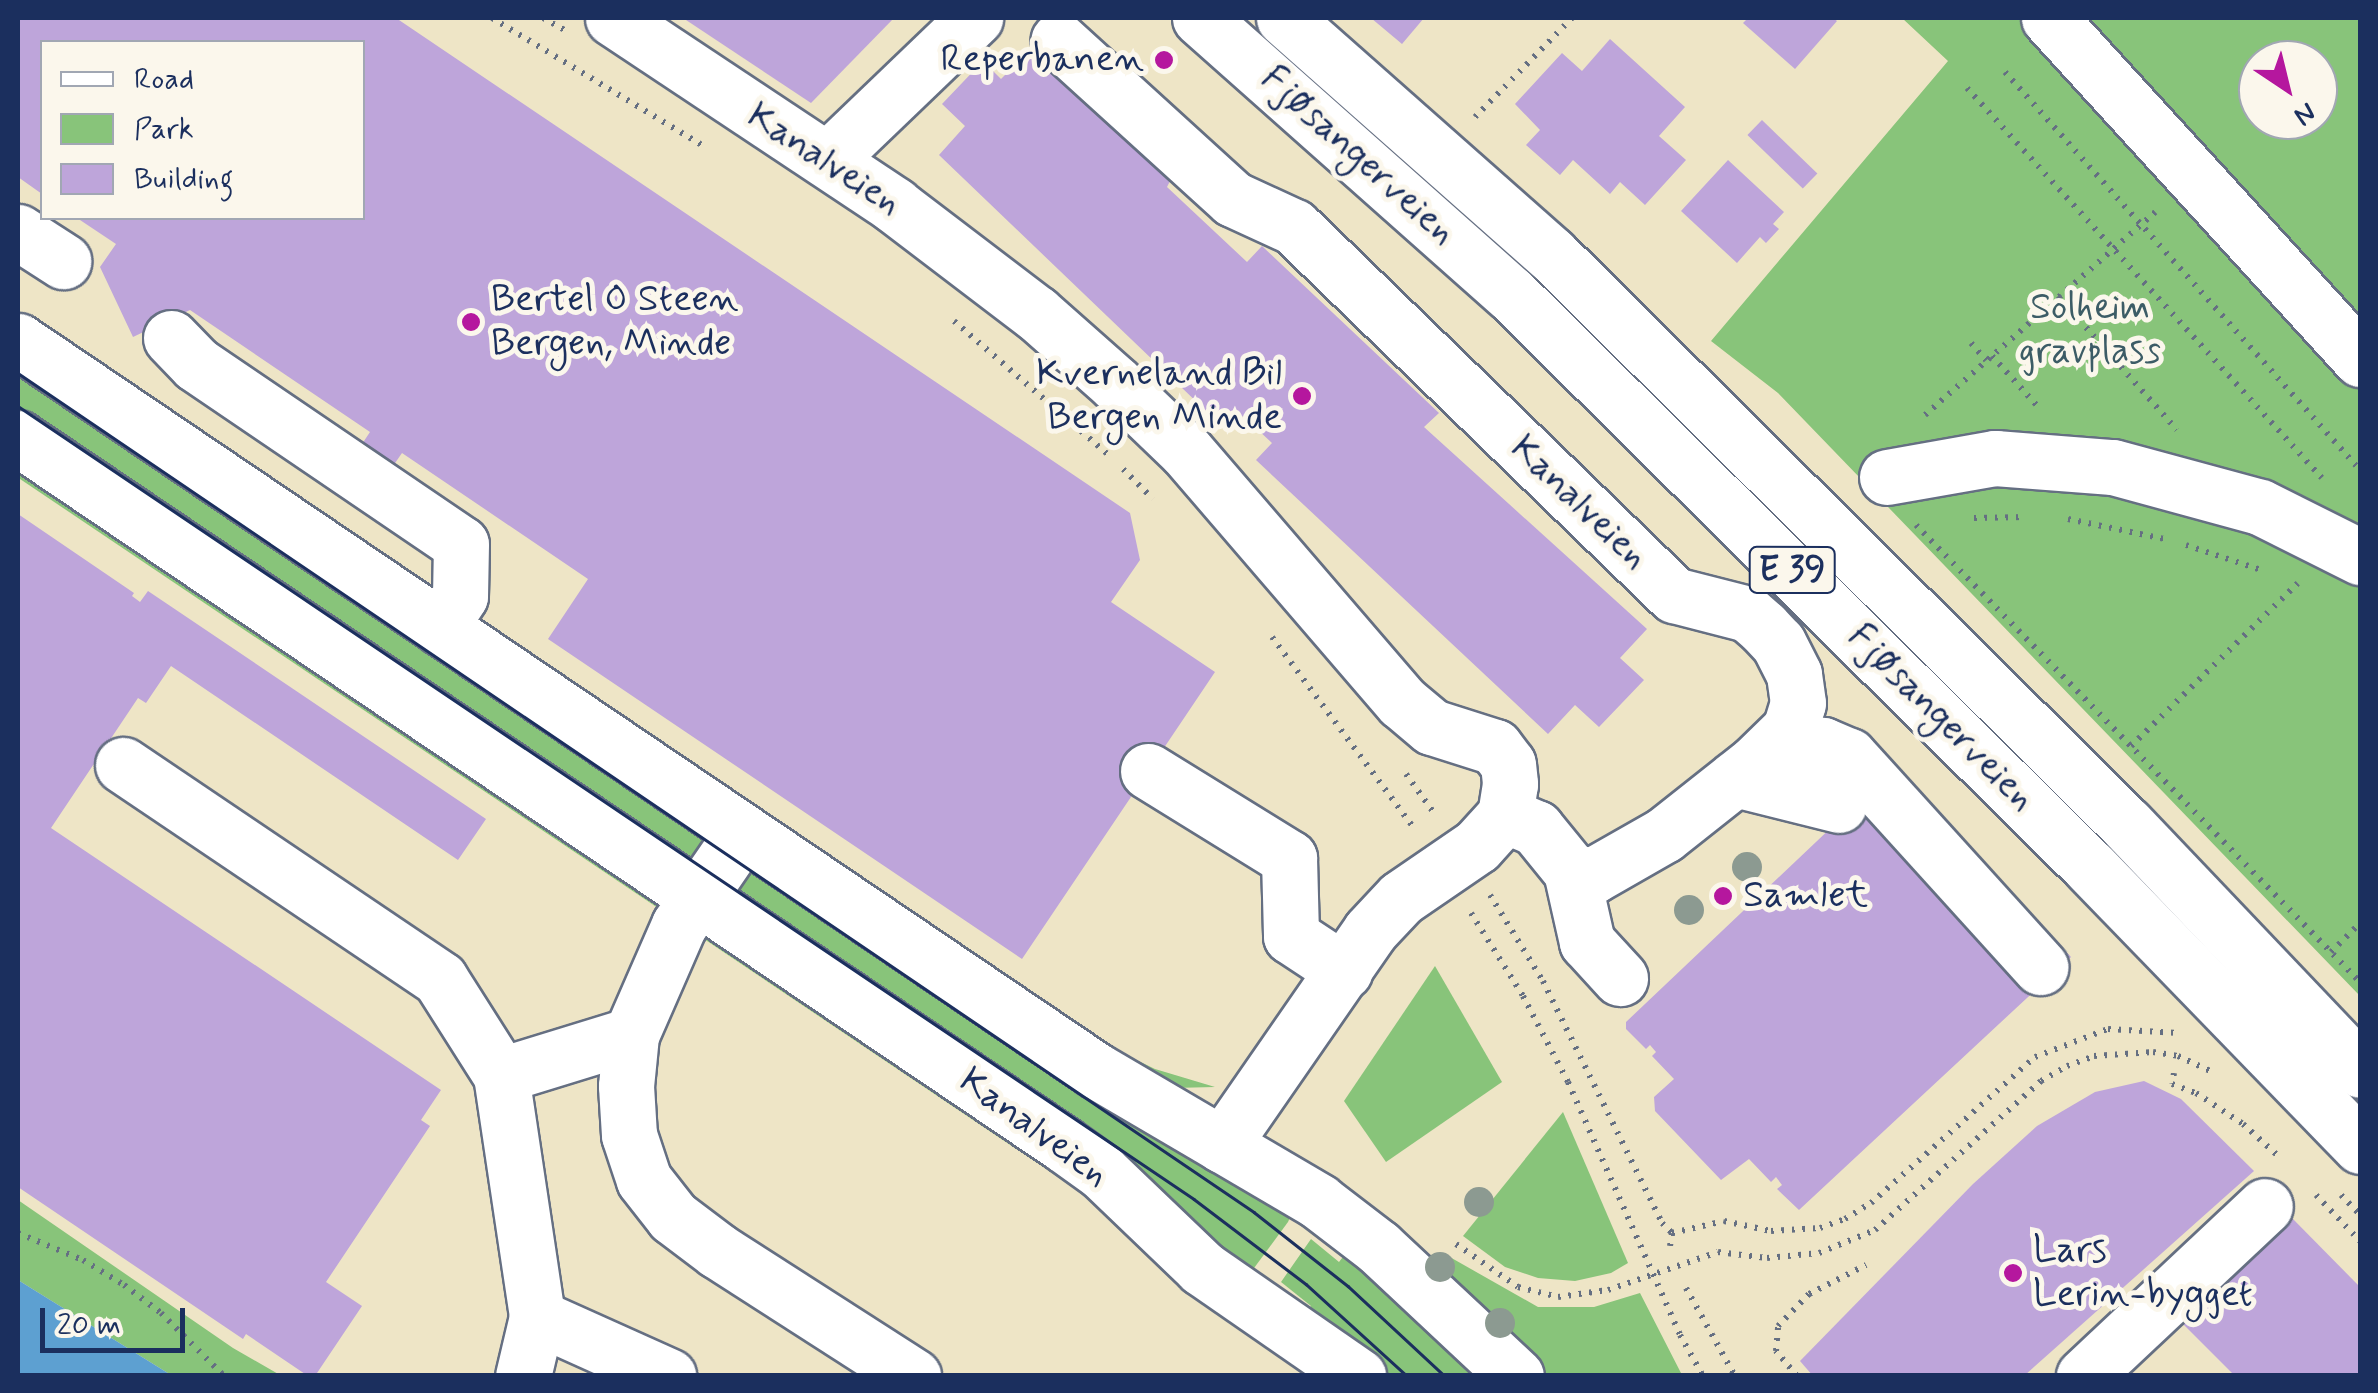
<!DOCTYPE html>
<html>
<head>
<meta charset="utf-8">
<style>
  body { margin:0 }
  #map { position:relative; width:2378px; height:1393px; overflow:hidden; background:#eee5c6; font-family:Mynerve,sans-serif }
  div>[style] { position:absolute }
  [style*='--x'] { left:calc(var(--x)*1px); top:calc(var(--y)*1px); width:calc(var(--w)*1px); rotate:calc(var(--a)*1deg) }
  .green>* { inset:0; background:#88c47a }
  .water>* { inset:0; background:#5da0d1 }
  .building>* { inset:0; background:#bea5da; transform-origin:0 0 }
  .path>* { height:6px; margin-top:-3px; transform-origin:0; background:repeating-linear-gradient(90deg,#656f82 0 2.5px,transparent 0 10.5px) }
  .roads { filter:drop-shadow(2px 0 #656f82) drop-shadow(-2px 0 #656f82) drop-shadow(0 2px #656f82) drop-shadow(0 -2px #656f82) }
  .minor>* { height:55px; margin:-27.5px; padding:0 27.5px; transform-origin:27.5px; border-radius:27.5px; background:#fff }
  .major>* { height:55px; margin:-27.5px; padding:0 27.5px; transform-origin:27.5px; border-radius:27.5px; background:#fff }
  .highway>* { height:55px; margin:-27.5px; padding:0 27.5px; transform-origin:27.5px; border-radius:27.5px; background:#fff }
  .tram>* { height:2.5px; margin:-1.25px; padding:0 1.25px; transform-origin:1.25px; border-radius:1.25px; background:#1b2f5e }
  .trees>* { width:30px; height:30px; margin:-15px; border-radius:50%; background:#8c9a91 }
  .dots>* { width:28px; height:28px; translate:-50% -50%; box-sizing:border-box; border:5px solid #fbf7ec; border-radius:50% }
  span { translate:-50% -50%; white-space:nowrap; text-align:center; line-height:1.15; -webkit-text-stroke:10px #fbf7ec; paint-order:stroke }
  .shield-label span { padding:2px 8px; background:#fbf7ec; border:2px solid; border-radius:8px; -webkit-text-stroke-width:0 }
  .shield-label { font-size:35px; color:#1b2f5e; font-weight:700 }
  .poi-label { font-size:38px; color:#1b2f5e }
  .right { translate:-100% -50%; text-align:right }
  .left { translate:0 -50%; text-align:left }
  .street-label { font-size:38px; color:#1b2f5e }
  .park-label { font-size:38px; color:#3c5c66 }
  .frame { position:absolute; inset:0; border:20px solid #1b2f5e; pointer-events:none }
  .legend { position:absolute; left:40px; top:40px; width:325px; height:180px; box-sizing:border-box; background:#fbf7ec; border:2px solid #a1a7b3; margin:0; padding:12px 18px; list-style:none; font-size:30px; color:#1b2f5e }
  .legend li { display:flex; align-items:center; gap:20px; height:50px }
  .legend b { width:50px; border:2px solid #a1a7b3 }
  .north { position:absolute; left:2238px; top:40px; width:100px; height:100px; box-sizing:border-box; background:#fbf7ec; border:2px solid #a1a7b3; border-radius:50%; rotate:145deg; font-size:28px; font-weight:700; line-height:40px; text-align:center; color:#1b2f5e }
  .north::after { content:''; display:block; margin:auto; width:35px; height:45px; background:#b5179e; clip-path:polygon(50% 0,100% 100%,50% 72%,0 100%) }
  .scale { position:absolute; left:40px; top:1308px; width:145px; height:45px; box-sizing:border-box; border:5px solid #1b2f5e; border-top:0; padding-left:12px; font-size:30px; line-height:35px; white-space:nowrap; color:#1b2f5e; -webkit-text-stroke:8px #fbf7ec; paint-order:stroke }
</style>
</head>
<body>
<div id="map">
  <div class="green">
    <div style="clip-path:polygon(evenodd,1902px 18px,2360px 18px,2360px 996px,1778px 393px,1711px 341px,1948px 61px,1902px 18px,2258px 60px,2318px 60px,2318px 120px,2258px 120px,2258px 60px)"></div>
    <div style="clip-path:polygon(18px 356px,1296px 1204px,1288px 1222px,1243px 1283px,18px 423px)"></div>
    <div style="clip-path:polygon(18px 454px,1042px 1145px,1165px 1249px,20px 479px)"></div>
    <div style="clip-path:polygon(475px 616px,1120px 1052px,1155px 1069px,1215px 1087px,1173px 1088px,547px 684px)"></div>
    <div style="clip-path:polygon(1435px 966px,1502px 1082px,1386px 1162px,1344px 1101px)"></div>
    <div style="clip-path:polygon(1563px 1112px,1628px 1263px,1611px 1273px,1575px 1281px,1538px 1278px,1505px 1267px,1463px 1236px)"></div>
    <div style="clip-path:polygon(18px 1200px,233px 1348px,280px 1375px,171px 1375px,18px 1280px)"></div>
    <div style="clip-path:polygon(1311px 1239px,1339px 1262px,1352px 1245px,1481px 1375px,1390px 1375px,1301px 1321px,1311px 1306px,1281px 1282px)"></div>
    <div style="clip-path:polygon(1448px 1256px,1538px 1307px,1594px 1307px,1640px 1293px,1682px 1375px,1539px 1375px,1432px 1275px)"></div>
  </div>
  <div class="water">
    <div style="clip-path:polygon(18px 1280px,171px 1375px,18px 1375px)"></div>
  </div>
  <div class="building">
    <div style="clip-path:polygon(18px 18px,396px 18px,1130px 513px,1140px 560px,1111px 602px,1215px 672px,1022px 959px,548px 639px,588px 579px,402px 453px,393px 466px,362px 444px,370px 432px,190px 310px,133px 337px,100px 267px,116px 244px,77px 218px,362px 218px,362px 42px,42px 42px,42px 194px,18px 177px)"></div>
    <div style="clip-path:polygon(683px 18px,894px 18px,811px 103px)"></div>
    <div style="clip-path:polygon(1371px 18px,1424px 18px,1402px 44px)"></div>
    <div style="clip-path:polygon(1748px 18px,1833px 18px,1837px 21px,1795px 69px,1743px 23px)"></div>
    <div style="clip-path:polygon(1610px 39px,1685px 107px,1659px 136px,1686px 160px,1645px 205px,1620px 182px,1610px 194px,1573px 160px,1560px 175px,1526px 145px,1540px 130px,1515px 104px,1562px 53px,1582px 71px)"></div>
    <div style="clip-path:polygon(1030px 50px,1170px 181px,1167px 187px,1247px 262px,1262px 246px,1439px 413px,1424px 427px,1647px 629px,1620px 658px,1644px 680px,1599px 727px,1575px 705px,1548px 734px,1256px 460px,1272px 443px,1243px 416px,1228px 432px,939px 155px,965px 126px,942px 104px,983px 61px,1001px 79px)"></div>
    <div style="left:1762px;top:120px;width:77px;height:21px;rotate:44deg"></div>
    <div style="clip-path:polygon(1728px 160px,1784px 212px,1773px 224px,1779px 229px,1766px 243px,1760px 237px,1737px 263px,1681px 211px)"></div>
    <div style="clip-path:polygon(18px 514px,134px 593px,132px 596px,140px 602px,148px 591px,486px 819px,458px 860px,171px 666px,146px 703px,138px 698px,51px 828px,441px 1090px,421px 1120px,430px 1126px,326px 1282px,362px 1306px,315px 1376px,308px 1376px,246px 1334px,243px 1339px,18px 1187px)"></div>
    <div style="clip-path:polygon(1893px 769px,2071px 957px,1799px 1210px,1777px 1189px,1782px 1185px,1776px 1177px,1771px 1182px,1749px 1159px,1721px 1180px,1655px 1111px,1654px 1097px,1674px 1079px,1652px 1056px,1656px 1052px,1650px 1045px,1646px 1049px,1626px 1029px,1626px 1022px)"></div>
    <div style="clip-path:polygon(2144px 1081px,2181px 1099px,2254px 1171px,2024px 1376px,1813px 1376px,1800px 1361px,1973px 1184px,2037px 1126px,2095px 1092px)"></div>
    <div style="clip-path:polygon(2290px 1216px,2360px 1287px,2360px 1376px,2235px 1376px,2182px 1323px)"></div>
  </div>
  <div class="path">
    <div style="--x:492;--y:18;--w:245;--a:31.2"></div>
    <div style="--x:543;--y:18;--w:26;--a:29"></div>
    <div style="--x:2005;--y:72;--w:533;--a:48.27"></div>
    <div style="--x:1967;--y:88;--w:527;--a:47.69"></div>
    <div style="--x:1475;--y:117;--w:139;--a:-45.6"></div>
    <div style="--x:2058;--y:296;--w:179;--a:48.4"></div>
    <div style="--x:954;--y:321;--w:208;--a:40.9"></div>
    <div style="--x:1971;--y:343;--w:23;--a:49"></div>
    <div style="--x:1992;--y:356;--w:72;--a:47.8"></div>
    <div style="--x:1925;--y:415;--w:307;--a:-41.4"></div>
    <div style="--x:1123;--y:469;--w:42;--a:45"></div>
    <div style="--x:1974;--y:518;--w:52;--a:-1.1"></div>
    <div style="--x:2068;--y:519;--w:103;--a:11.7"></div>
    <div style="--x:1916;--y:525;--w:637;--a:45.83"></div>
    <div style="--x:2186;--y:545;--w:82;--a:18.4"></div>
    <div style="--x:1272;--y:637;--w:238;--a:53.4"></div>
    <div style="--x:2131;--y:746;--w:233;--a:-44.3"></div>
    <div style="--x:1406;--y:774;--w:48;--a:54.3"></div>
    <div style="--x:1490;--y:895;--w:101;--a:58.4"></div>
    <div style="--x:1543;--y:981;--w:270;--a:63.8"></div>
    <div style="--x:1662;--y:1223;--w:14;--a:45"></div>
    <div style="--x:1672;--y:1233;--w:53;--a:-13"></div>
    <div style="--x:1724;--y:1221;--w:48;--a:12"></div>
    <div style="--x:1771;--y:1231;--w:49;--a:-3.5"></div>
    <div style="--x:1820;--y:1228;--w:27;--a:-20"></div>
    <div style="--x:1845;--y:1219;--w:31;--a:-32"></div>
    <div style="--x:1871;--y:1203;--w:220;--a:-41.7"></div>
    <div style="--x:2035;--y:1057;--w:78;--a:-21"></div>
    <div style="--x:2108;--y:1029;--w:71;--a:3.2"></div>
    <div style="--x:1471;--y:913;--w:98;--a:57.9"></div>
    <div style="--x:1523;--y:996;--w:97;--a:62.4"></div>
    <div style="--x:1568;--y:1082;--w:277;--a:66.1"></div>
    <div style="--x:1680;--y:1335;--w:47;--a:60.7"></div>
    <div style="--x:2331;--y:952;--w:41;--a:-45"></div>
    <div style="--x:2174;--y:1073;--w:11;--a:100"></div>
    <div style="--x:2172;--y:1084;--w:26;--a:21"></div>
    <div style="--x:2196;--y:1093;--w:56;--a:33.4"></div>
    <div style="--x:2243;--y:1124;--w:45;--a:42.3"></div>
    <div style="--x:2316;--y:1195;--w:64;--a:46.3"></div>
    <div style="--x:2341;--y:1195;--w:28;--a:46"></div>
    <div style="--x:18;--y:1233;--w:70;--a:22.6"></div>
    <div style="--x:83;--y:1260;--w:48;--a:31.4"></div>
    <div style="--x:124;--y:1285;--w:46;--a:37.1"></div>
    <div style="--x:161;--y:1313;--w:89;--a:45"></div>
    <div style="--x:1456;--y:1244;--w:75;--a:34.7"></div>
    <div style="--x:1518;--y:1287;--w:41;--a:14"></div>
    <div style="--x:1558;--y:1297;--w:50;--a:-8"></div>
    <div style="--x:1608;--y:1290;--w:116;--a:-19.1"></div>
    <div style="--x:1718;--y:1252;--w:49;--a:7"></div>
    <div style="--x:1767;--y:1258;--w:52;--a:-5.5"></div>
    <div style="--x:1819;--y:1253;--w:61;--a:-22.3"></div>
    <div style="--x:1875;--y:1230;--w:223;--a:-41.9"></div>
    <div style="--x:2041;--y:1081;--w:30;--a:-30"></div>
    <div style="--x:2067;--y:1066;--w:29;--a:-20"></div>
    <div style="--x:2094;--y:1056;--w:59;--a:-3.9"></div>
    <div style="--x:2153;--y:1052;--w:25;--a:9"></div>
    <div style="--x:2178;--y:1056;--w:38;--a:25"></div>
    <div style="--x:1670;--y:1246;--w:13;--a:-81"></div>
    <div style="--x:1686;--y:1288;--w:101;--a:60.9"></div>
    <div style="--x:1797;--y:1376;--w:33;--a:-130"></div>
    <div style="--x:1776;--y:1351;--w:25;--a:-85"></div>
    <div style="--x:1778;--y:1326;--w:45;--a:-45.9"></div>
    <div style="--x:1809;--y:1294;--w:64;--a:-27"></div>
  </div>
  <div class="roads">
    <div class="minor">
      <div style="--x:613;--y:18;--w:338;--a:33.6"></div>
      <div style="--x:894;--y:205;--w:178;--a:37.3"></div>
      <div style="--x:1036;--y:313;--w:106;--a:41.5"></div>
      <div style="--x:1115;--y:383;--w:98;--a:43.8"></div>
      <div style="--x:1186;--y:451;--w:331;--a:49.3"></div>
      <div style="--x:1402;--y:702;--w:39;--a:40"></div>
      <div style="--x:1432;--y:727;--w:66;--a:17.6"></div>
      <div style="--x:1495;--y:747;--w:21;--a:53"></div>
      <div style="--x:1508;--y:764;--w:20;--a:84"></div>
      <div style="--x:1510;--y:784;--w:31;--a:99"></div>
      <div style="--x:1505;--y:815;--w:34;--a:23"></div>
      <div style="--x:1536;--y:828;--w:55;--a:50.9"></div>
      <div style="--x:1571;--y:871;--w:22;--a:13"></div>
      <div style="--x:1592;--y:876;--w:83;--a:-29.7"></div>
      <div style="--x:1664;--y:835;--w:116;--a:-38.4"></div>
      <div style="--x:1755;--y:763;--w:49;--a:-44.2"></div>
      <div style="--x:1790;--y:729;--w:27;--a:-73"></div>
      <div style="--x:1798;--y:703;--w:29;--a:-98"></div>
      <div style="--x:1794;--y:674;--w:35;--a:-117"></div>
      <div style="--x:1778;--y:643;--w:22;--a:-133"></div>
      <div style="--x:1763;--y:627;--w:20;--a:-139"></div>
      <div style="--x:1748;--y:614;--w:76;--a:-165.6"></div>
      <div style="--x:1674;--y:595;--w:529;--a:-135.92"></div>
      <div style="--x:1294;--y:227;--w:67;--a:-155.3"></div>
      <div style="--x:1233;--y:199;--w:236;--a:-137.7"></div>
      <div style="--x:2049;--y:18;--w:462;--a:47.6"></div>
      <div style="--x:828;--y:159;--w:204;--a:-43.8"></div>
      <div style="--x:18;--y:232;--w:54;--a:32.8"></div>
      <div style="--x:171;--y:338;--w:36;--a:46"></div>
      <div style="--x:196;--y:364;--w:320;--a:34.2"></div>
      <div style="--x:461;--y:544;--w:52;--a:91.1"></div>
      <div style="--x:460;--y:596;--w:37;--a:123"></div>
      <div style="--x:1887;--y:477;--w:110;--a:-10"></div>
      <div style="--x:1995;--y:458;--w:118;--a:4.4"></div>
      <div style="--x:2113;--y:467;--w:152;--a:15.2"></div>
      <div style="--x:2260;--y:507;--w:112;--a:26.6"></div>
      <div style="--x:1779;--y:741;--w:44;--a:5.2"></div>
      <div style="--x:1823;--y:745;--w:28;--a:23"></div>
      <div style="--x:1849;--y:756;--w:285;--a:47.8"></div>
      <div style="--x:123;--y:765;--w:382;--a:34"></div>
      <div style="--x:440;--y:979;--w:114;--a:57.6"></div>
      <div style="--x:501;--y:1075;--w:136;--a:-17.1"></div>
      <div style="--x:1148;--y:771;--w:166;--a:31.7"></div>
      <div style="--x:1289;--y:858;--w:78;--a:88.5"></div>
      <div style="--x:1291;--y:936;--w:64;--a:33.4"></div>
      <div style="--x:1735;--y:779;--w:107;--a:14"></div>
      <div style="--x:743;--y:832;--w:113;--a:124.5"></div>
      <div style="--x:679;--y:925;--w:120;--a:113.6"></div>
      <div style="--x:631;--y:1035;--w:51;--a:95.6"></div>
      <div style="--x:626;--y:1086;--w:49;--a:86.5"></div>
      <div style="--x:629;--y:1135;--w:47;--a:71.6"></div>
      <div style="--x:644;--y:1180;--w:47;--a:51.9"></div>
      <div style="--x:673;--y:1217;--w:56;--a:37.1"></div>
      <div style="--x:718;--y:1251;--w:232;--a:32.7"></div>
      <div style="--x:1571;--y:871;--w:73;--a:77.3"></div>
      <div style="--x:1587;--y:942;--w:49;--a:47.5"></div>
      <div style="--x:501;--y:1075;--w:245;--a:81.5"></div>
      <div style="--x:537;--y:1317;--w:61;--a:103.3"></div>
      <div style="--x:1222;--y:1145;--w:260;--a:-55.3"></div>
      <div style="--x:1370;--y:931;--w:45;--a:-46.8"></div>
      <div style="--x:1401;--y:898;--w:92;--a:-34.4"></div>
      <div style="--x:1477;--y:846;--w:42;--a:-47.9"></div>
      <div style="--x:537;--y:1317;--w:144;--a:24.2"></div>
      <div style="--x:2084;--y:1376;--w:248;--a:-43.2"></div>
    </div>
    <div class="major">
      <div style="--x:18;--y:341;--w:1301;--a:34.09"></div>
      <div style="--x:1095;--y:1070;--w:259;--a:30.4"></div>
      <div style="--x:1318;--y:1201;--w:76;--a:37.5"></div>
      <div style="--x:1378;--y:1247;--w:189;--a:43.1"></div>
      <div style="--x:18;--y:438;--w:1261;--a:34.04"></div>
      <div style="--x:1063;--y:1144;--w:48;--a:35.7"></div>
      <div style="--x:1102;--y:1172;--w:139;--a:43.8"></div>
      <div style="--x:1202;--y:1268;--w:190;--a:34.7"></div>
    </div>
    <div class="highway">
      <div style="--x:1200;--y:18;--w:416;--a:41.6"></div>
      <div style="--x:1511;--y:294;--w:816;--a:44.7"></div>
      <div style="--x:2091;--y:868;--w:387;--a:45.9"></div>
      <div style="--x:1284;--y:18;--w:356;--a:41.5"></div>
      <div style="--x:1551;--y:254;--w:811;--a:44.75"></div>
      <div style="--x:2127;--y:825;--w:338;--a:46.4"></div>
    </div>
  </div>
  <div class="tram">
    <div style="--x:18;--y:373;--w:1494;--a:34.17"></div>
    <div style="--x:1254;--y:1212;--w:120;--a:38.2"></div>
    <div style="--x:1348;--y:1286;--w:132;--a:42.9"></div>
    <div style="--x:18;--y:406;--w:1418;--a:33.99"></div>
    <div style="--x:1194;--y:1199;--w:141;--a:37.2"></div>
    <div style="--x:1306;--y:1284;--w:137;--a:42.3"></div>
  </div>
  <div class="trees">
    <div style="left:1747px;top:867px"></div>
    <div style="left:1689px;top:910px"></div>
    <div style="left:1479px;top:1202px"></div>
    <div style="left:1440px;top:1267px"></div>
    <div style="left:1500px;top:1323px"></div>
  </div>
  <div class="dots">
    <div style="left:1164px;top:60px;background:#b5179e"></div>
    <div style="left:471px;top:322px;background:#b5179e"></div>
    <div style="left:1302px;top:396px;background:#b5179e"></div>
    <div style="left:1723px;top:896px;background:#b5179e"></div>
    <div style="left:2013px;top:1273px;background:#b5179e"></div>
  </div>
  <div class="shield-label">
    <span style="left:1792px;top:570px">E 39</span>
  </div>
  <div class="poi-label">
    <span class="right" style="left:1144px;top:60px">Reperbanen</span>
    <span class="left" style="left:491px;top:322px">Bertel O Steen<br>Bergen, Minde</span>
    <span class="right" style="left:1282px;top:396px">Kverneland Bil<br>Bergen Minde</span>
    <span class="left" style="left:1743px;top:896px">Samlet</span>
    <span class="left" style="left:2033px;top:1273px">Lars<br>Lerin-bygget</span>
  </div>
  <div class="street-label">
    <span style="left:1358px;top:156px;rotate:42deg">Fjøsangerveien</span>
    <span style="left:824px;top:160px;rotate:33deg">Kanalveien</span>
    <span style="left:1579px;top:503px;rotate:44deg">Kanalveien</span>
    <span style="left:1941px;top:718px;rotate:45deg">Fjøsangerveien</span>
    <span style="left:1034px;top:1128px;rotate:36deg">Kanalveien</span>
  </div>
  <div class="park-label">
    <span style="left:2090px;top:330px">Solheim<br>gravplass</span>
  </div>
  <div class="frame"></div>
  <ul class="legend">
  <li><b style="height:12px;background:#fff"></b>Road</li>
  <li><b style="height:28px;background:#88c47a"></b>Park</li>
  <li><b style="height:28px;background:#bea5da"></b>Building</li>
  </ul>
  <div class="north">N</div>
  <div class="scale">20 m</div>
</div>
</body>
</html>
